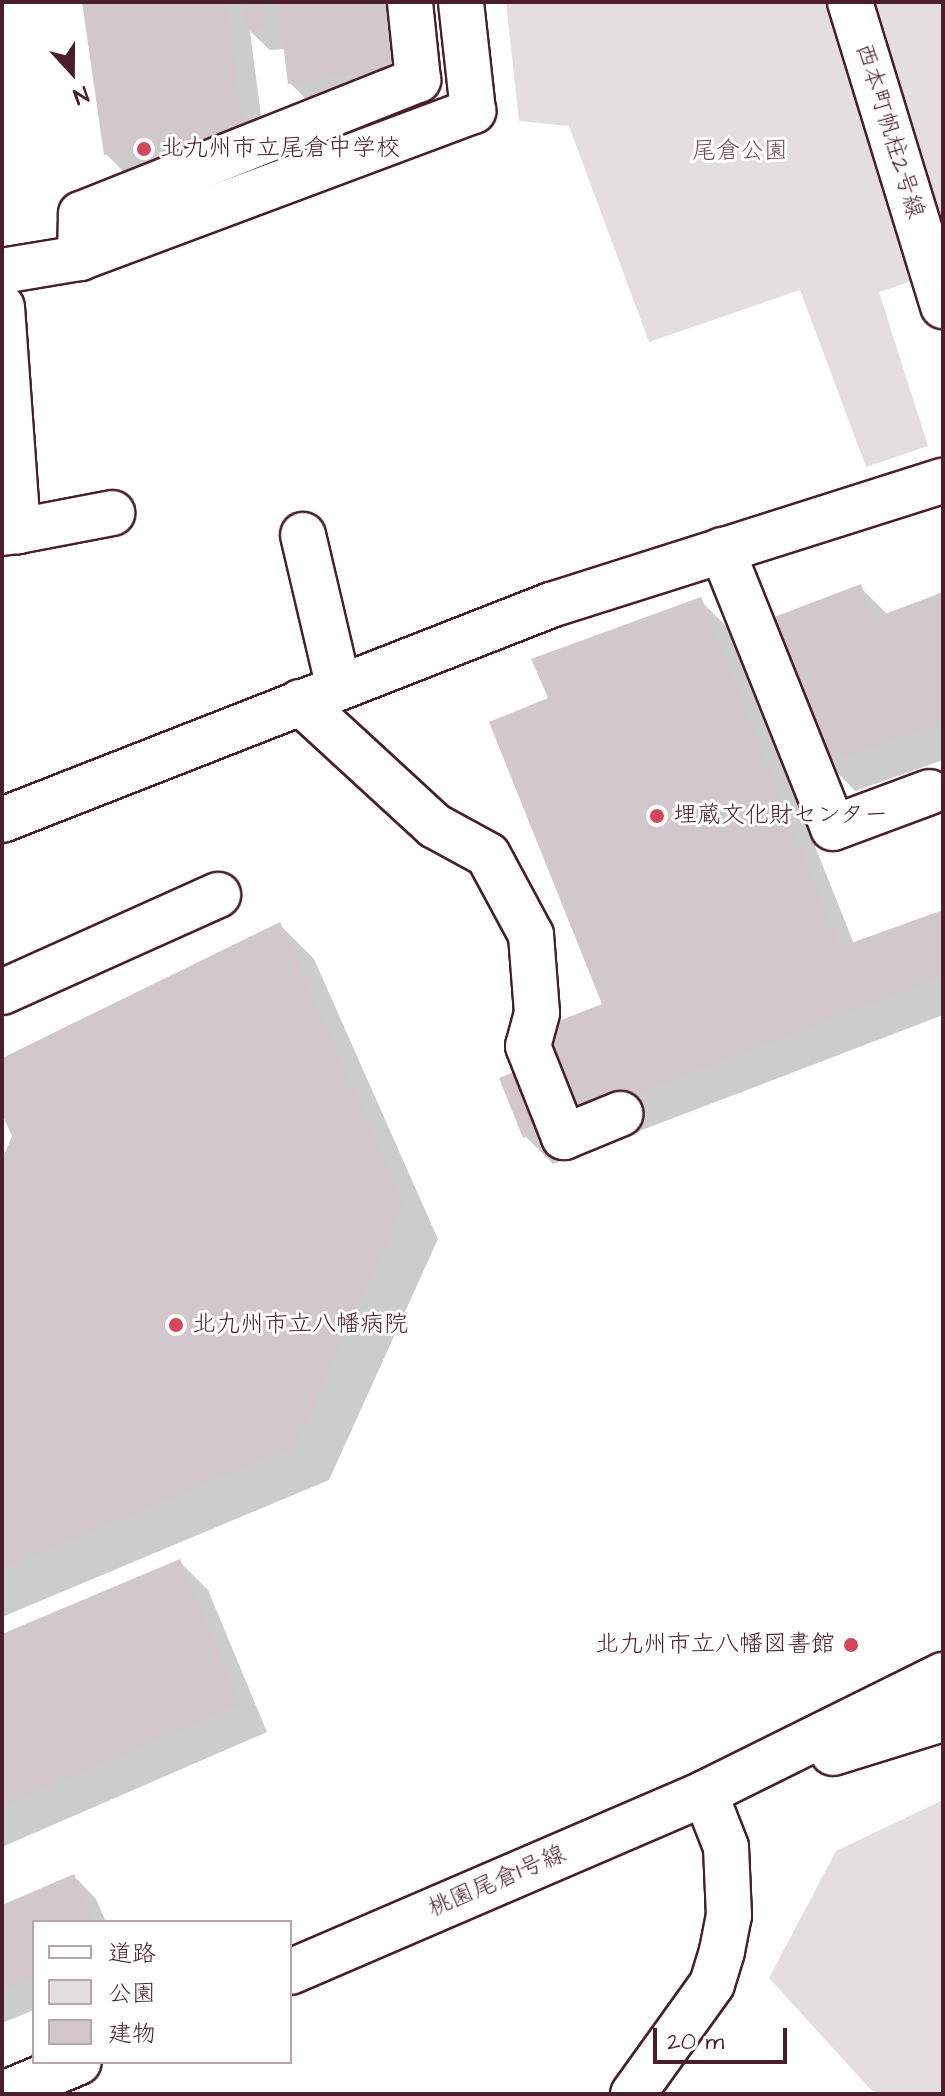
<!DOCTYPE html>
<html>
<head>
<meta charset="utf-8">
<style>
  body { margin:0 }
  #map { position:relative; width:945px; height:2096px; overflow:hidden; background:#fff; font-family:"Architects Daughter","Klee One",sans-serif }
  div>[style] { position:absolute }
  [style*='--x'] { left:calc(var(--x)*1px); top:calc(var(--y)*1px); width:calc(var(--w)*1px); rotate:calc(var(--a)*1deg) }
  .green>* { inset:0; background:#e5dee0 }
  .shadow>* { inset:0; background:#0003 }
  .building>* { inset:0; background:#d2c7cb }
  .roads { filter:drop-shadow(2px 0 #4a1f2b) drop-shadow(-2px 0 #4a1f2b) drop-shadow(0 2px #4a1f2b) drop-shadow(0 -2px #4a1f2b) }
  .minor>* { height:44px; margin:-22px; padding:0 22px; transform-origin:22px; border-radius:22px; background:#fff }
  .dots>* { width:22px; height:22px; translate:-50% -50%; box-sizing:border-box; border:4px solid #fff; border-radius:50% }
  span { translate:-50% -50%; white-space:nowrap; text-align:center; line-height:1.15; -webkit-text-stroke:6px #fff; paint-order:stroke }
  .street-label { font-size:24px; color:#4a1f2b }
  .poi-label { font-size:24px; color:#4a1f2b }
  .left { translate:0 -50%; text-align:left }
  .right { translate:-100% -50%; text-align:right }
  .park-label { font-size:24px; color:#714f58 }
  .frame { position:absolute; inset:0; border:4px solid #4a1f2b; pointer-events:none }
  .legend { position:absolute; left:32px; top:1920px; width:260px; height:144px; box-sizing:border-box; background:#fff; border:2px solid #b7a5aa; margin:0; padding:10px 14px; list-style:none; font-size:24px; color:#4a1f2b }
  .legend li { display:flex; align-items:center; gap:16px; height:40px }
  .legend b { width:40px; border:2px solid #b7a5aa }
  .north { position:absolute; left:32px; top:32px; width:80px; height:80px; -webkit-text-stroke:6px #fff; paint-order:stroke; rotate:159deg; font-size:22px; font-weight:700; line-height:32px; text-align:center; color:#4a1f2b }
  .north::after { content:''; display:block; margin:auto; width:28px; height:36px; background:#4a1f2b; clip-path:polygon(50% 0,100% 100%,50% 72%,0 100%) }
  .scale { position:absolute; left:653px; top:2028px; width:134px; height:36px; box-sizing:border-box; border:4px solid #4a1f2b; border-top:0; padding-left:10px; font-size:24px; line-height:28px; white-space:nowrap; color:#4a1f2b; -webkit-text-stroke:6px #fff; paint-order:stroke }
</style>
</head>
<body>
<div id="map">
  <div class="green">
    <div style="clip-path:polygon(506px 2px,943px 2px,943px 271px,879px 292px,928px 446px,866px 467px,800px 290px,649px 342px,569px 126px,519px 121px)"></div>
    <div style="clip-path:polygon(943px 1800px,943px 2094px,885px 2094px,872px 2091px,769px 1978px,836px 1851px)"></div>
  </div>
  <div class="shadow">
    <div style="clip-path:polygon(84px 2px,401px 2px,412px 91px,313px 106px,290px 83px,286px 49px,270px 50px,250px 31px,266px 154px,129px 177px,106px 154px)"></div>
    <div style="clip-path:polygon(860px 587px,888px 615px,943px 594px,943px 760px,855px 791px,828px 763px)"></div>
    <div style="clip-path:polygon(700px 600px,728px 628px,854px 944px,943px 912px,943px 1015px,553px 1164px,525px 1136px,559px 1055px,604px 1005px,551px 699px)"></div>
    <div style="clip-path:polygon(280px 925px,314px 959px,438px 1239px,329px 1480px,2px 1617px,2px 1166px,14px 1136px,2px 1110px,2px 1060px)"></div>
    <div style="clip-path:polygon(180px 1562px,208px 1590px,267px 1732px,2px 1847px,2px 1636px)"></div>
    <div style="clip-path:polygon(74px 1876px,96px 1899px,106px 1922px,34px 1922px,34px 2010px,2px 2023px,2px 1908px)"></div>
  </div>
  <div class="building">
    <div style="clip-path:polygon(82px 2px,227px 2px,244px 132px,104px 155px)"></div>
    <div style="clip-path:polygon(241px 2px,263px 2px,266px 27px,245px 29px)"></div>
    <div style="clip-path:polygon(278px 2px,382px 2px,390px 69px,288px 84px)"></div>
    <div style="clip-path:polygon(861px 584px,872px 619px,943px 592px,943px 722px,826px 764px,769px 619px)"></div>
    <div style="clip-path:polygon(701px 597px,840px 947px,943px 910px,943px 976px,523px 1138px,499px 1078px,557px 1054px,546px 1026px,602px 1004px,489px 722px,548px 698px,531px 659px)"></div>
    <div style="clip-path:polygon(280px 922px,404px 1204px,295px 1446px,2px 1569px,2px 1160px,12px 1136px,2px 1114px,2px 1058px)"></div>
    <div style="clip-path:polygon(180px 1559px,240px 1704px,2px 1807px,2px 1634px)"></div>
    <div style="clip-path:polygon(74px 1874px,95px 1922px,34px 1922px,34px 1977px,2px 1991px,2px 1905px)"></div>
  </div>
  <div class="roads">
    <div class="minor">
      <div style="--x:850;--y:2;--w:318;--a:73"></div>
      <div style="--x:80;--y:258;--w:44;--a:-88.7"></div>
      <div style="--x:81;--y:214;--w:363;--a:-21.7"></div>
      <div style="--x:418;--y:80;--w:78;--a:-95.9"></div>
      <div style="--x:2;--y:271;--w:79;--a:-9.5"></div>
      <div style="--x:80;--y:258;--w:420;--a:-20.5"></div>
      <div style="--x:473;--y:111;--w:110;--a:-96.3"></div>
      <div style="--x:2;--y:307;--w:225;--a:85.9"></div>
      <div style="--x:18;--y:531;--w:16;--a:173"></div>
      <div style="--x:18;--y:531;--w:96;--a:-10.8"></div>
      <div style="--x:303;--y:535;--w:157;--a:76.8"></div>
      <div style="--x:722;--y:550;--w:299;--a:68.2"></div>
      <div style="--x:833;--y:828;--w:103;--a:-20.4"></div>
      <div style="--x:300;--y:702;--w:183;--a:42.6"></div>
      <div style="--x:435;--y:826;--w:60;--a:28.7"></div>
      <div style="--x:488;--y:855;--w:91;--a:61.7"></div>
      <div style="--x:531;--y:935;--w:78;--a:85.6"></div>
      <div style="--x:537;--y:1013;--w:34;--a:105"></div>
      <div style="--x:528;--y:1046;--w:98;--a:68.4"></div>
      <div style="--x:564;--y:1137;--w:61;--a:-22.3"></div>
      <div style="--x:2;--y:820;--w:590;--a:-21.39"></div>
      <div style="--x:551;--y:605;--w:411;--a:-17.6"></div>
      <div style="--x:2;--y:992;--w:237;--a:-24.2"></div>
      <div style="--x:833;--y:1753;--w:115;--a:-17.2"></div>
      <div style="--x:290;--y:1972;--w:452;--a:-23.3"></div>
      <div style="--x:705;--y:1793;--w:266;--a:-26.4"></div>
      <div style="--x:3;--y:2094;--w:82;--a:-22.8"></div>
      <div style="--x:633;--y:2094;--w:135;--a:-54.3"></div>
      <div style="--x:712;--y:1984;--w:34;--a:-73"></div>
      <div style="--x:722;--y:1951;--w:36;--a:-79"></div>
      <div style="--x:729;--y:1916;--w:69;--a:-92.5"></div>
      <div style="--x:726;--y:1847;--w:58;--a:-111.3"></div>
    </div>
  </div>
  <div class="dots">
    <div style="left:144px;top:149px;background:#d1495b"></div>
    <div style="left:657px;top:816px;background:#d1495b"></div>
    <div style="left:176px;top:1325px;background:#d1495b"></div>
    <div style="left:851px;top:1645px;background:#d1495b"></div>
  </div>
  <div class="street-label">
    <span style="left:889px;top:131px;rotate:73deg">西本町帆柱2号線</span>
    <span style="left:497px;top:1882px;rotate:-23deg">桃園尾倉1号線</span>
  </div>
  <div class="poi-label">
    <span class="left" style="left:160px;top:149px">北九州市立尾倉中学校</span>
    <span class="left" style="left:673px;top:816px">埋蔵文化財センター</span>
    <span class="left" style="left:192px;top:1325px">北九州市立八幡病院</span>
    <span class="right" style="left:835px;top:1645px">北九州市立八幡図書館</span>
  </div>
  <div class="park-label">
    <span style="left:740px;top:152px">尾倉公園</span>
  </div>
  <div class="frame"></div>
  <ul class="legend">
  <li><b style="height:10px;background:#fff"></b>道路</li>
  <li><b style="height:22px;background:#e5dee0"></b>公園</li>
  <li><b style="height:22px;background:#d2c7cb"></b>建物</li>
  </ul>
  <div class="north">N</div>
  <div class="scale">20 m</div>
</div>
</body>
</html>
